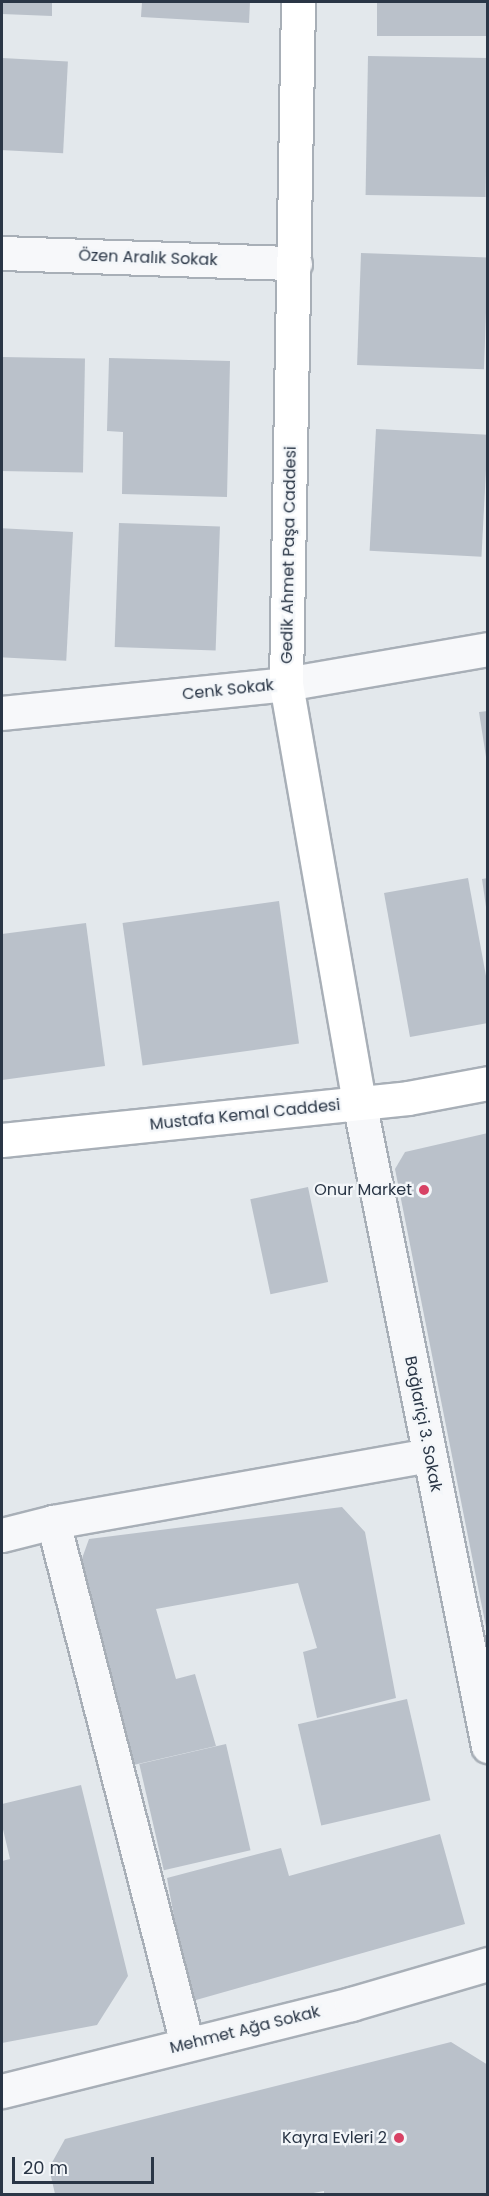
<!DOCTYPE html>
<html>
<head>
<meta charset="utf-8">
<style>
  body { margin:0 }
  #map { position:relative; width:489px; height:2196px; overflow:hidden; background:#e3e8ec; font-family:Poppins,sans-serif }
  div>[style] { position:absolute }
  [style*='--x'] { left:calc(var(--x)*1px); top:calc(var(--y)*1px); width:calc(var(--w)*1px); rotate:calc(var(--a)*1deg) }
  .building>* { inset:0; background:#bac1ca; transform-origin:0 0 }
  .roads { filter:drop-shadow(2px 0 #a8afb7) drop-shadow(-2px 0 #a8afb7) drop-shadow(0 2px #a8afb7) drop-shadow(0 -2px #a8afb7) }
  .street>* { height:33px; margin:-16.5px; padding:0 16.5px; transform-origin:16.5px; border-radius:16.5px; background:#f7f8fa }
  .secondary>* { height:33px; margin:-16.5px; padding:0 16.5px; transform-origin:16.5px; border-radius:16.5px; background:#fff }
  .dots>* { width:16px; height:16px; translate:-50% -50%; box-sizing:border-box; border:3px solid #f3f6f9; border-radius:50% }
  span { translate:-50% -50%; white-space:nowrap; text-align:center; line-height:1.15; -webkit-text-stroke:4.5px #f3f6f9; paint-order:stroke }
  .street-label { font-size:16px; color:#2a3646 }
  .poi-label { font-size:16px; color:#2a3646 }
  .right { translate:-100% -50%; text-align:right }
  .frame { position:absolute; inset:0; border:3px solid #2a3646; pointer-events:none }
  .scale { position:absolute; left:12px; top:2157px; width:142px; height:27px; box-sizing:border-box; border:3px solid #2a3646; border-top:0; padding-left:8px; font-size:18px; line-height:21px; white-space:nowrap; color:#2a3646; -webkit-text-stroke:4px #f3f6f9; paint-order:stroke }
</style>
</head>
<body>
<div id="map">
  <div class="building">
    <div style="clip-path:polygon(2px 2px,52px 2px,52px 16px,2px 14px)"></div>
    <div style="clip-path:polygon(142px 2px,250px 2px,249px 23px,141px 17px)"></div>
    <div style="left:377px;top:2px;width:111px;height:34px"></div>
    <div style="left:368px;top:56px;width:120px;height:139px;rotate:1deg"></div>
    <div style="left:2px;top:58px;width:66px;height:92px;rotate:3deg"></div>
    <div style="left:361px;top:253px;width:127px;height:112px;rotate:2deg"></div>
    <div style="left:2px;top:357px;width:83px;height:114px;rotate:1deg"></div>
    <div style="clip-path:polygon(109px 358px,230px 361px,227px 497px,122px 494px,123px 432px,107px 431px)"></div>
    <div style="left:376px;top:429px;width:112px;height:122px;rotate:3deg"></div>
    <div style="left:119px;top:523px;width:101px;height:124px;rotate:2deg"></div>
    <div style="left:73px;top:532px;width:129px;height:71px;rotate:93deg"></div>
    <div style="clip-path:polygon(488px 711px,488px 757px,486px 757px,479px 712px)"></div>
    <div style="clip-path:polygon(468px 878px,488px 987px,488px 1023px,410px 1037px,384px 893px)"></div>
    <div style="clip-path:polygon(488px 878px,488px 907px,486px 907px,482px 879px)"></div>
    <div style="left:279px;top:901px;width:144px;height:158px;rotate:82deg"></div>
    <div style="clip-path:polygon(86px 923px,105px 1066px,2px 1080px,2px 934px)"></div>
    <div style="clip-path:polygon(488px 1133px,488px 1626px,486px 1627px,395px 1169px,405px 1152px)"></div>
    <div style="left:308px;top:1187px;width:97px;height:59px;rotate:78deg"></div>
    <div style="clip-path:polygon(342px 1507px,365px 1532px,396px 1698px,317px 1718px,303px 1652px,317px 1648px,298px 1583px,156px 1609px,176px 1679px,195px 1674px,216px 1746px,129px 1766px,80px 1564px,89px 1539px)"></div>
    <div style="left:407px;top:1699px;width:104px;height:112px;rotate:77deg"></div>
    <div style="left:226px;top:1744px;width:109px;height:89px;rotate:77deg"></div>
    <div style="clip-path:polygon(81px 1785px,128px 1976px,97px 2025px,2px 2043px,2px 1861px,10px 1859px,2px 1825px,2px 1804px)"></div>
    <div style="clip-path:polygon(440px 1834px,465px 1924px,189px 2002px,167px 1878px,281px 1848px,289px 1876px)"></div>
    <div style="clip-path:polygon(451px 2042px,488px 2065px,488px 2194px,324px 2194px,324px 2191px,308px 2194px,55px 2194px,49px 2168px,65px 2139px)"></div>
  </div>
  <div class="roads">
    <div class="street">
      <div style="--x:2;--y:253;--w:293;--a:2"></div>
      <div style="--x:2;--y:713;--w:285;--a:-5.8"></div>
      <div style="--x:286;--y:684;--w:205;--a:-9.8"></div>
      <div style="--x:359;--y:1102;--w:657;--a:78.67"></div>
      <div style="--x:53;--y:1522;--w:539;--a:75.6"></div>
      <div style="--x:2;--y:1535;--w:53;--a:-14.3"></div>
      <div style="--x:53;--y:1522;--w:382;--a:-10.1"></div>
      <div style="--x:2;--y:2091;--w:360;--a:-14"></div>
      <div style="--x:351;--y:2004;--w:143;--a:-16.3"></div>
    </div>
    <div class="secondary">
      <div style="--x:298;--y:2;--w:682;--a:91.01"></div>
      <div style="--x:286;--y:684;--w:424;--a:80.1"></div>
      <div style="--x:2;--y:1140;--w:408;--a:-5.9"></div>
      <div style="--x:408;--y:1098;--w:81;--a:-10.6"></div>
    </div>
  </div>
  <div class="dots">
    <div style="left:424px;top:1190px;background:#d84265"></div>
    <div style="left:399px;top:2138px;background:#d84265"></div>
  </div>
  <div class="street-label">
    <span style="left:148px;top:258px;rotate:2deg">Özen Aralık Sokak</span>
    <span style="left:289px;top:555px;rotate:-89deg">Gedik Ahmet Paşa Caddesi</span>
    <span style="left:228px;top:690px;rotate:-6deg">Cenk Sokak</span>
    <span style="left:245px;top:1115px;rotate:-6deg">Mustafa Kemal Caddesi</span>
    <span style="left:423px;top:1424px;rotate:79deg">Bağlariçi 3. Sokak</span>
    <span style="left:245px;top:2030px;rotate:-14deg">Mehmet Ağa Sokak</span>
  </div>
  <div class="poi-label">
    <span class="right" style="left:412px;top:1190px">Onur Market</span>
    <span class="right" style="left:387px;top:2138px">Kayra Evleri 2</span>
  </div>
  <div class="frame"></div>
  <div class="scale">20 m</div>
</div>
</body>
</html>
